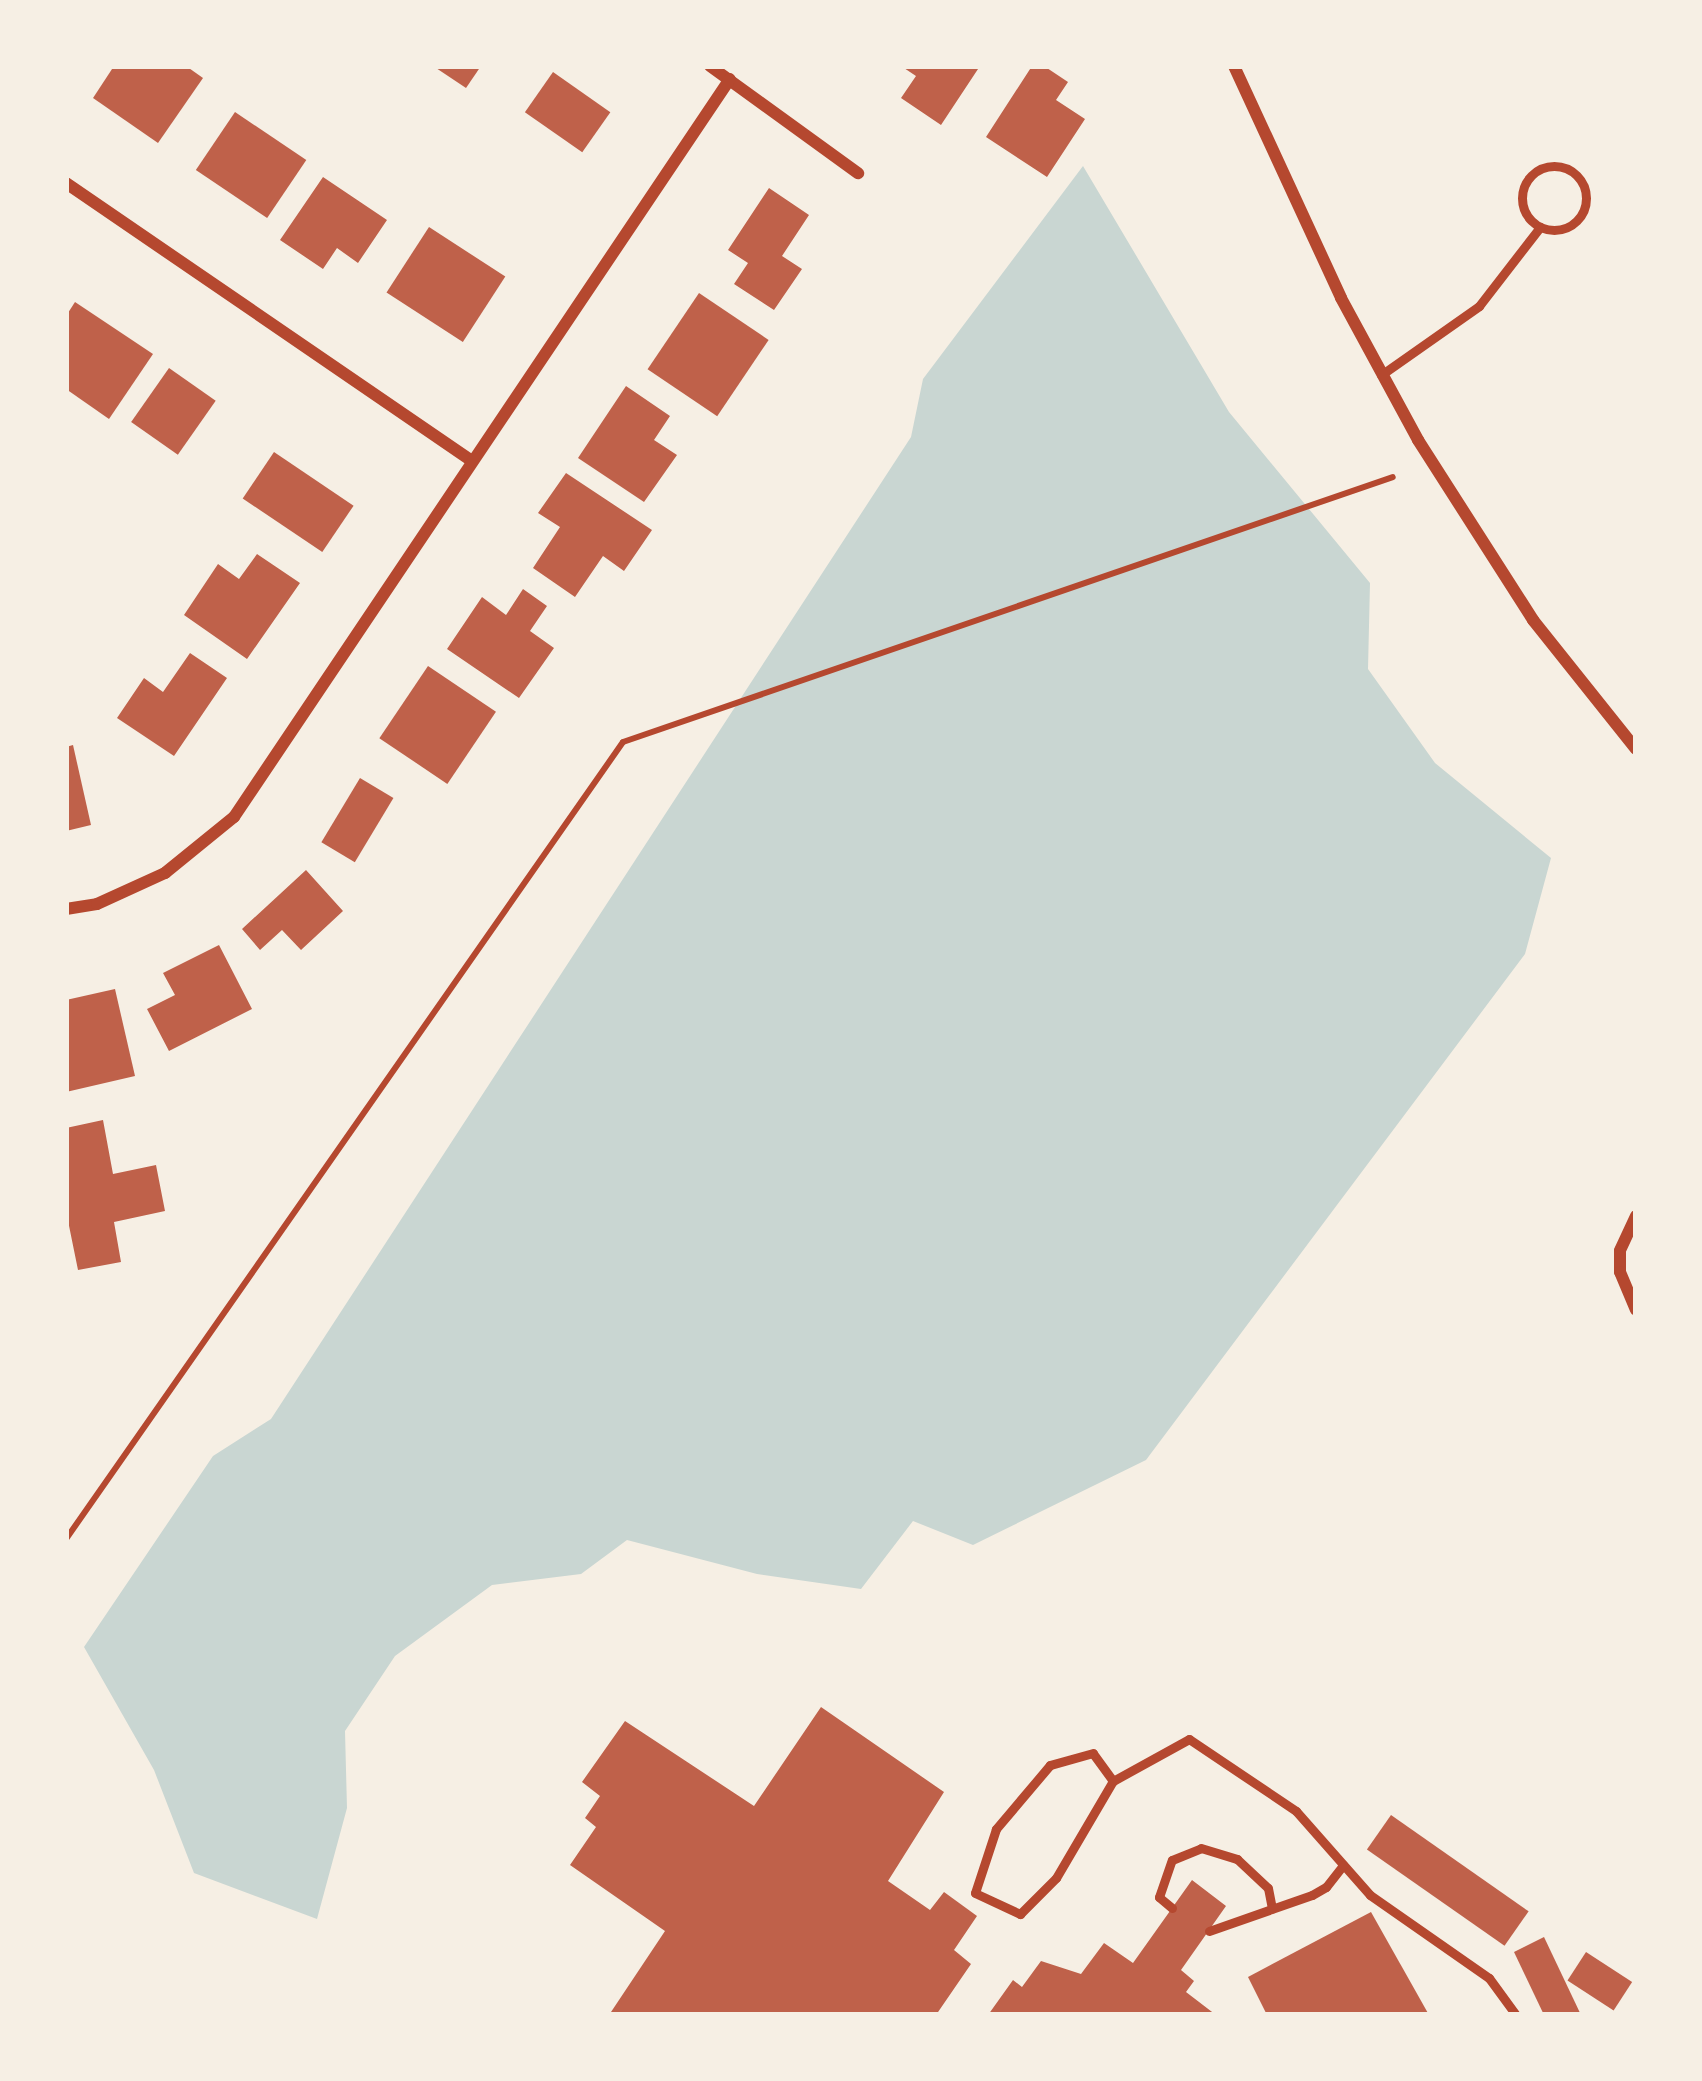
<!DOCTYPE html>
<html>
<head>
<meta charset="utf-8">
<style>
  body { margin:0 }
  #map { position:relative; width:1702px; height:2081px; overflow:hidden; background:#f6efe4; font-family:"Varela Round",sans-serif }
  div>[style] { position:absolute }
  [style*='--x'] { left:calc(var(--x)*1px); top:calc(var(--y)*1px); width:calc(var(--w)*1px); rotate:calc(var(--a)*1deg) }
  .water>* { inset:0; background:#c9d6d2 }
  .building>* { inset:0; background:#bf614a; transform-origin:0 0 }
  .path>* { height:6px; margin:-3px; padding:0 3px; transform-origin:3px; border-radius:3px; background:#b5482f }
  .service>* { height:9px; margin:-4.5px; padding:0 4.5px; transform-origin:4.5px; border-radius:4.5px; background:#b5482f }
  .service>.ring { margin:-4.5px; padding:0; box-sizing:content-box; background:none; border:9px solid #b5482f; border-radius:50% }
  .minor>* { height:12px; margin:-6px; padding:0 6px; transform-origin:6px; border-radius:6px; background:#b5482f }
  span { translate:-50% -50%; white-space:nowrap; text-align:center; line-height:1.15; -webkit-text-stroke:12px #f6efe4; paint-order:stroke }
  .frame { position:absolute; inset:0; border:69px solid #f6efe4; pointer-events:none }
</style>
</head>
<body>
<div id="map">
  <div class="water">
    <div style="clip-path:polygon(1083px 166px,1229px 412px,1370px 583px,1368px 669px,1435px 763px,1551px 858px,1525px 954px,1146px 1460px,973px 1545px,913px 1521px,861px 1589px,757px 1574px,627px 1540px,581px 1574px,492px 1585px,395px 1656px,345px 1731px,347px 1808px,317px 1919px,194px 1873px,154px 1770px,84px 1647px,213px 1456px,271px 1419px,911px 437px,923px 379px)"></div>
  </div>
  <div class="building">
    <div style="clip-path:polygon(114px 66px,186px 66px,203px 78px,158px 143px,93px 98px)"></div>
    <div style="clip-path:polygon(433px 66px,481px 66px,466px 88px)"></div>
    <div style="clip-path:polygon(901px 66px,980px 66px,941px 125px,901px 98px,916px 76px)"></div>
    <div style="clip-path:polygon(1032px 66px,1044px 66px,1068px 82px,1056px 100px,1085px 119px,1047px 177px,986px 137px)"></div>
    <div style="left:553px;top:72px;width:70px;height:49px;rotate:35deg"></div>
    <div style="left:235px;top:112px;width:86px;height:70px;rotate:34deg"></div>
    <div style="clip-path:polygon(323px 177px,387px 220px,358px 263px,337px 248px,323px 269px,280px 240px)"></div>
    <div style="clip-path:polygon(769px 188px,809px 215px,782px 256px,802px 269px,774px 310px,734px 284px,748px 263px,728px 250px)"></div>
    <div style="left:429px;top:227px;width:91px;height:78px;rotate:33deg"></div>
    <div style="left:699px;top:293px;width:84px;height:92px;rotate:34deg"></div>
    <div style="clip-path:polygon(75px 302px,153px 354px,109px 419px,66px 389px,66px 316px)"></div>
    <div style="left:169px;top:368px;width:57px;height:66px;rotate:35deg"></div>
    <div style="clip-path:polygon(626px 386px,670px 416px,654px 440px,677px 455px,644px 502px,578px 458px)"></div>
    <div style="left:274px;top:452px;width:96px;height:56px;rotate:34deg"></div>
    <div style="clip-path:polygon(566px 473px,652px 530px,624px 571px,603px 556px,575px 597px,533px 568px,560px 527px,538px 513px)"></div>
    <div style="clip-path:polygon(257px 554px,300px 583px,247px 659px,184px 615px,218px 564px,239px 579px)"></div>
    <div style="clip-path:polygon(523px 589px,547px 606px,530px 631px,554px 648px,519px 698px,447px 649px,482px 597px,506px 615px)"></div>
    <div style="clip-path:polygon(190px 653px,227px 678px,174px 756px,117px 718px,144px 678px,163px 692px)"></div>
    <div style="left:428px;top:666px;width:82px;height:87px;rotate:34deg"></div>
    <div style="clip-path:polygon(73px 745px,91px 825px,66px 831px,66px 747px)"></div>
    <div style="left:360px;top:778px;width:39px;height:75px;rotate:31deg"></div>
    <div style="clip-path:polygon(306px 870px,343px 911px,301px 950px,282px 930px,260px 950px,242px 929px)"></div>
    <div style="clip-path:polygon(219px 945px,252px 1009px,169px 1051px,147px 1009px,175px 995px,163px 973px)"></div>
    <div style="clip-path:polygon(115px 989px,135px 1076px,66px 1092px,66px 1000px)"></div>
    <div style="clip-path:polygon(103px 1120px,113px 1174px,156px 1165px,165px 1211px,114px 1222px,121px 1262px,78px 1270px,66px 1211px,66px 1128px)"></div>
    <div style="clip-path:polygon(821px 1707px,944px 1792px,888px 1881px,930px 1910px,944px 1892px,977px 1916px,954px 1950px,971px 1964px,936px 2015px,609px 2015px,665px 1931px,570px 1865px,596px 1827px,585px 1818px,600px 1796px,582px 1782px,625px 1721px,754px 1806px)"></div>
    <div style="left:1391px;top:1815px;width:168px;height:42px;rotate:35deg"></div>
    <div style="clip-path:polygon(1192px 1880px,1226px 1906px,1181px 1970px,1194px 1981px,1186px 1992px,1216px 2015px,988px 2015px,1013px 1980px,1022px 1987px,1041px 1961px,1081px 1974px,1104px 1943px,1133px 1963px)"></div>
    <div style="clip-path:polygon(1371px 1912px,1429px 2015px,1267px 2015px,1248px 1977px)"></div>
    <div style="clip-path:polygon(1544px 1937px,1581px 2015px,1544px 2015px,1514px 1952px)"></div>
    <div style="left:1586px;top:1952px;width:55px;height:34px;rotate:33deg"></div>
  </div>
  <div class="path">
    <div style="--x:66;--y:1539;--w:972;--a:-55.05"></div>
    <div style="--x:623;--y:742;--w:814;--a:-18.99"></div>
  </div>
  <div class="service">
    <div class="ring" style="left:1522px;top:166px;width:55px;height:55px"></div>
    <div style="--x:1381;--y:375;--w:120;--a:-35.1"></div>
    <div style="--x:1479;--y:306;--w:100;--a:-52.3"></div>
    <div style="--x:1113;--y:1781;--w:34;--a:-126"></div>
    <div style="--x:1093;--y:1753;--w:45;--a:164.4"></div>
    <div style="--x:1050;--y:1765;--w:84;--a:130.2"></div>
    <div style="--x:996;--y:1829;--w:67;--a:108.2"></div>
    <div style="--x:975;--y:1893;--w:50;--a:25"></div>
    <div style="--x:1020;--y:1914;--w:51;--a:-45"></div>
    <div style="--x:1056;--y:1878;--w:113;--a:-59.6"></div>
    <div style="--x:1113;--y:1781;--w:87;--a:-28.9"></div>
    <div style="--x:1189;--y:1739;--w:129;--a:33.9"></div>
    <div style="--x:1296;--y:1811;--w:112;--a:48.6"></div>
    <div style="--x:1370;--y:1895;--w:145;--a:34.9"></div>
    <div style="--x:1489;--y:1978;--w:46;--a:53.9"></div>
    <div style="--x:1172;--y:1908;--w:17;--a:-140"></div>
    <div style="--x:1159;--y:1897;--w:39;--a:-71"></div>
    <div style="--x:1172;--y:1860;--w:31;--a:-22"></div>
    <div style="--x:1201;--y:1848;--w:38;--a:17"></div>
    <div style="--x:1237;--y:1859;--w:42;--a:43.1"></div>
    <div style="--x:1268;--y:1888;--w:21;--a:79"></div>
    <div style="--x:1209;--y:1931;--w:109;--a:-19.3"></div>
    <div style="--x:1312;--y:1895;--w:16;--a:-30"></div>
    <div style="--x:1326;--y:1887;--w:28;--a:-52"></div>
  </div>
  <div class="minor">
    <div style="--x:710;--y:66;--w:183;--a:35.9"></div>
    <div style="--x:1234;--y:66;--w:255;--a:65.2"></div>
    <div style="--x:1341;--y:298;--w:162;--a:61.5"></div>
    <div style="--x:1418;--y:440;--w:214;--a:57.4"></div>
    <div style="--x:1533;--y:620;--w:165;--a:51.4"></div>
    <div style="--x:66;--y:183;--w:492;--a:34.4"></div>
    <div style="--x:66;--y:909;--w:31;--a:-9"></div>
    <div style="--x:97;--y:904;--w:75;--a:-24.5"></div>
    <div style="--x:165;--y:873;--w:89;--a:-39.1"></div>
    <div style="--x:234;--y:817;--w:889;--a:-56.1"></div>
    <div style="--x:1636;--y:1216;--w:38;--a:115"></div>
    <div style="--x:1620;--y:1251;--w:21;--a:90"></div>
    <div style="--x:1620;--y:1272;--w:41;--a:67.2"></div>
  </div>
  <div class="frame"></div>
</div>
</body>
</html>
